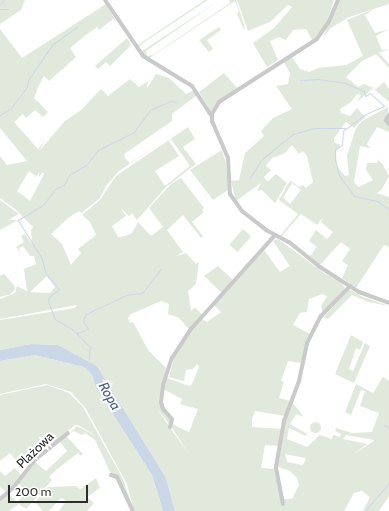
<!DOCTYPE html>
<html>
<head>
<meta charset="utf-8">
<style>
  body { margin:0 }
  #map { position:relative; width:389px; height:511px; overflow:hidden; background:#fff; font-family:Cabin,sans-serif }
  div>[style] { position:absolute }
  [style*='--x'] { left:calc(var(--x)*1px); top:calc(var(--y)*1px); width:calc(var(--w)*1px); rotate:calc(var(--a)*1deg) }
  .green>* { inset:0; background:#e1e9dd; transform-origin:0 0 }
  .round { border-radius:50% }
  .water>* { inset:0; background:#cbd7e7 }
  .stream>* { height:1px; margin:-0.5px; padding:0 0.5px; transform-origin:0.5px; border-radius:0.5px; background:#cbd7e7 }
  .minor>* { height:4px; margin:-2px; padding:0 2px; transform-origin:2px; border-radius:2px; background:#cacaca }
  span { translate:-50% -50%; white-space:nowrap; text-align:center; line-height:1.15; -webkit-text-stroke:4px #fff; paint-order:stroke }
  .street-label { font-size:13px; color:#2d2d2d }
  .water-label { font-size:14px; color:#456286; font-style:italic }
  .scale { position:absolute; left:8px; top:485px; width:80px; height:18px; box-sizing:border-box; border:2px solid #2d2d2d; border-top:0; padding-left:5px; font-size:12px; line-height:14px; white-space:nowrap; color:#2d2d2d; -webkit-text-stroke:3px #fff; paint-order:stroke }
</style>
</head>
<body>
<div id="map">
  <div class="green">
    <div style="clip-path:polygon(0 0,25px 0,21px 10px,0 24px)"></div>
    <div style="clip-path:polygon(205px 0,208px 0,143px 43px,139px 47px,142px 51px,220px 0,146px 51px,147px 56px,153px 55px,230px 3px,229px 0,236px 0,245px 28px,244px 30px,237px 14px,239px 11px,235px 1px,148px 59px,145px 56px,138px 45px)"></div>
    <div style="clip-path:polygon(237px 0,334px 0,326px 24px,315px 38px,312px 40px,306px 29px,293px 30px,286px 40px,279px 37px,270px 41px,278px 60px,267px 67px,253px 43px,274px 28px,292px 7px,288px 5px,270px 22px,248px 31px)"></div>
    <div style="clip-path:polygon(339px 0,389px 0,389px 4px,349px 17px,331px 28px,323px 37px)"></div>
    <div style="clip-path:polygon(evenodd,106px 4px,117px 23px,113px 19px,99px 30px,97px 27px,86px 35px,70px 48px,76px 57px,49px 81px,44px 76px,39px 85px,34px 98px,48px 112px,43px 117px,35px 110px,26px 118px,23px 114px,14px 122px,38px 149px,46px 139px,39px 151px,65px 121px,81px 110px,101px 89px,108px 96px,130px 79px,139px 87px,148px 81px,147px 88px,156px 74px,169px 78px,186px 94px,194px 90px,197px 95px,172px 114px,172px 121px,124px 154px,125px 158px,130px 163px,169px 137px,119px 171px,106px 186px,100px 198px,81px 213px,79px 211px,68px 218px,51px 234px,62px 244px,71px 265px,81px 253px,78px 249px,96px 235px,90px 222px,82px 215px,100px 200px,116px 176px,188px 127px,195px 139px,183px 147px,196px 164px,166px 187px,137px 220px,132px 213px,129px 216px,120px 207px,126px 216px,112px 226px,118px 237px,125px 236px,132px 233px,138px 222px,151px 236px,163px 227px,149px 208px,171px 184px,181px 178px,204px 208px,202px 210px,204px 212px,192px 222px,203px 236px,201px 238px,183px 215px,167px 230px,183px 252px,176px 256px,186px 253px,196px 264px,199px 262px,196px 284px,188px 291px,191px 311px,195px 307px,203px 316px,189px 329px,178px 317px,168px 314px,169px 304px,161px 301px,131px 314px,128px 318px,130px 323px,133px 322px,148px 350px,166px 368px,159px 401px,171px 420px,170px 425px,157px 409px,188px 453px,171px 426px,172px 424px,189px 432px,198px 409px,180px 404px,182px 399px,163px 389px,167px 378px,189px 386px,192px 384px,199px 367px,197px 364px,193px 369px,186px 370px,184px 381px,169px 377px,174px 358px,192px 329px,202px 319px,207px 322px,221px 312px,214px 305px,264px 250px,280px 272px,290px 266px,273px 241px,278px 239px,324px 273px,341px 282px,345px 288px,323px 313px,321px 306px,327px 296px,322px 294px,309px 299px,307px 312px,300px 313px,293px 325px,310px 334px,301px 363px,288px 361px,281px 381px,284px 382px,279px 398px,291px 401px,285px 416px,255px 411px,252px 419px,252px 427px,282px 429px,280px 446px,265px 445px,261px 468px,275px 469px,282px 499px,292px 499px,299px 485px,297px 478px,290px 471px,278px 467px,285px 421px,293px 403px,304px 417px,296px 414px,290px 424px,307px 434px,306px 436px,289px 428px,287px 439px,307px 447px,320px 435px,332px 439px,333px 435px,340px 437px,341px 434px,335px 431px,336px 428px,352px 433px,372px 432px,379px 413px,360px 406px,365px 391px,361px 390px,351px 415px,345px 412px,356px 384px,373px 393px,383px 377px,389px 381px,389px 496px,379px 511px,363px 511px,370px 497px,362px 491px,354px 493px,344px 511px,175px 511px,166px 478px,97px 366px,58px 345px,31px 344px,0 350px,0 320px,75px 308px,77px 305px,0 319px,0 299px,15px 293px,17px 286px,27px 291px,24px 269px,36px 264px,34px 256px,30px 256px,23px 246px,19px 248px,20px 252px,16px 247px,24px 242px,21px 236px,25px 234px,32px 244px,31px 230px,33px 227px,15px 209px,0 198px,0 156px,7px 165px,27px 161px,0 128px,0 29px,22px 58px,106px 4px,171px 139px,190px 166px,165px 186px,155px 171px,179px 156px,169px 141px,171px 139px,106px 4px,29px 171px,36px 176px,34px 181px,39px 172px,39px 177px,43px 172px,44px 174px,30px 201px,17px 191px,29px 171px,106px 4px,47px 276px,55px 287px,50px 293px,30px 292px,47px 276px,106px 4px,346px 435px,374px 440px,374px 441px,354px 454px,367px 444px,343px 439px,346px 435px,106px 4px,285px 454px,305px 458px,306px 459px,303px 465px,287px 462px,285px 454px)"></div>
    <div style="clip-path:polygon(evenodd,374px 9px,365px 15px,375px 33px,389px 29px,376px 36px,382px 50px,389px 49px,379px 53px,389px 64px,389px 68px,376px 54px,362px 61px,346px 77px,358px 87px,364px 84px,376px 89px,384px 82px,389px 89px,389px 102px,373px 88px,357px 102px,361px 95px,357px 94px,351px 102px,340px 109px,341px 113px,350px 116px,357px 108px,365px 117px,354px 128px,346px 122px,334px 138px,334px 142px,340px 145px,336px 152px,337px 166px,345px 176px,349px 175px,347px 156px,356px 128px,362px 121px,388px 107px,389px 132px,377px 127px,367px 144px,370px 148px,360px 146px,354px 182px,358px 187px,373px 180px,366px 170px,367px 163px,377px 163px,378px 159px,383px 165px,389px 176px,382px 189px,377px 193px,389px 197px,389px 247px,384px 245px,356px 288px,342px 278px,348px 265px,342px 261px,350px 249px,341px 242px,320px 265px,310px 256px,317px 247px,309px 241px,316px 230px,327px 239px,333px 232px,321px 222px,323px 217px,317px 225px,301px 214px,281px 237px,280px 236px,298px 214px,279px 200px,288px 184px,291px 181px,299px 187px,303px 185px,306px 188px,313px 182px,307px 156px,303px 151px,299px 154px,292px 145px,285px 153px,272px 158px,266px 166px,271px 170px,264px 177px,266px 180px,268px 181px,276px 174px,287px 183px,275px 203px,262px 190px,257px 191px,261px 183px,236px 201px,231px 181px,239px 180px,245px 153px,264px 136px,261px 131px,273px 118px,292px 109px,276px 86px,288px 84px,290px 73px,283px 61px,292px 57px,300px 69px,309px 72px,318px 68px,346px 65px,363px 56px,347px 20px,374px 9px,292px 183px,301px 190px,290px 204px,283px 198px,292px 183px)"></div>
    <div style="clip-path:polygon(219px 27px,221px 30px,207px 40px,213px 49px,209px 52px,199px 40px)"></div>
    <div style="clip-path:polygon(127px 38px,131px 45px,110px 66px,106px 62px,98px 69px,95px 66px)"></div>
    <div style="clip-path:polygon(224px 73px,237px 88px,216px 103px,211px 112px,199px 92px)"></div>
    <div style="clip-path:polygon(222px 150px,226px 164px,228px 190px,213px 200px,190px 170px)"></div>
    <div style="clip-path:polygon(0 200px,19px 214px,8px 220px,18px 220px,0 230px)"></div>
    <div style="left:243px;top:229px;width:11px;height:21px;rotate:41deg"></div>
    <div style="clip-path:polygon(218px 266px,233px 280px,222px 293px,204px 276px)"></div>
    <div style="clip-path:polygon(4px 274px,14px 285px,15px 289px,11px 294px,0 297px,0 276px)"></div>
    <div style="clip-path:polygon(349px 289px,363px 297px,389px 306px,368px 302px,352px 295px,328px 319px,324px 317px)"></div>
    <div style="clip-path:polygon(351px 335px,363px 342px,360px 350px,356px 348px,349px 369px,353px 371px,365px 343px,370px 346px,354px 383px,335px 374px)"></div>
    <div style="clip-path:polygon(35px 355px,84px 367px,92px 375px,95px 386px,152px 475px,163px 511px,134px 511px,127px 484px,86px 409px,71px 392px,46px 384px,0 394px,0 361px)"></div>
    <div style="clip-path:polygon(47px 385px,69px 393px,83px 407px,123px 479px,132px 506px,116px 475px,111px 474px,95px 440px,85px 433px,82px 435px,74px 431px,69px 434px,77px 426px,98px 437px,78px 425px,75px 425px,31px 463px,22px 454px,16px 460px,10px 453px,0 461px,0 395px)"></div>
    <div class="round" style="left:309.5px;top:421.5px;width:11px;height:11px"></div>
    <div style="clip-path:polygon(66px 436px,83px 454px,81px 456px,78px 453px,56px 470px,49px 477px,52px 480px,26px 509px,19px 504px,9px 511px,0 511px,0 500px,8px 493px,17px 502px,27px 492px,18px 483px,35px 462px,46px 471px,67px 451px,59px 441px)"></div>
    <div style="clip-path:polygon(15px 468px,22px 476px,7px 493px,0 487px,0 471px,5px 476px)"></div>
    <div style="clip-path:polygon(96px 478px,100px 488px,87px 497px,94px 503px,87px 511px,59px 511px,66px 501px,61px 498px,49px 511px,43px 511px,35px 502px,48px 487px,76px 486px,80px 489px)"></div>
  </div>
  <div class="water">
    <div style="clip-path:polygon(31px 344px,58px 345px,97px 366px,166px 478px,175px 511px,163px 511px,152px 475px,95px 386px,92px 375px,84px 367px,35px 355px,0 361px,0 350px)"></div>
  </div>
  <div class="stream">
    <div style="--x:0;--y:4;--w:6;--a:-45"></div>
    <div style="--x:0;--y:9;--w:8;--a:0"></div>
    <div style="--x:300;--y:80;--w:18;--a:-3"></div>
    <div style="--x:318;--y:79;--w:27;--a:8"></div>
    <div style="--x:345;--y:83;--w:21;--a:23"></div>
    <div style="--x:364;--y:91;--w:5;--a:79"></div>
    <div style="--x:365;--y:96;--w:6;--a:-31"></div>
    <div style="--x:370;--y:93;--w:19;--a:43"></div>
    <div style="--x:384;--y:106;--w:20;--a:156"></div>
    <div style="--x:366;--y:114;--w:29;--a:144"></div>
    <div style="--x:343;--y:131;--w:14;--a:94"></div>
    <div style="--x:342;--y:145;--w:8;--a:150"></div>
    <div style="--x:335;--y:149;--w:11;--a:90"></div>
    <div style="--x:335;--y:160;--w:16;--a:75"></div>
    <div style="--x:339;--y:175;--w:26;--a:54"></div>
    <div style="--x:354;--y:196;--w:24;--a:12"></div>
    <div style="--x:377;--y:201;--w:14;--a:34"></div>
    <div style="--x:0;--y:115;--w:13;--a:-32"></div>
    <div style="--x:11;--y:108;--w:26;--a:-53"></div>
    <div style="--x:27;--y:87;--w:7;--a:-82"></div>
    <div style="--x:28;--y:80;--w:42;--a:-55.6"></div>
    <div style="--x:52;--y:45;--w:32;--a:-36"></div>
    <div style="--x:250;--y:178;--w:22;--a:-58"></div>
    <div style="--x:262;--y:159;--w:40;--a:-39"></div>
    <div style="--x:293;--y:134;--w:22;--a:-16"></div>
    <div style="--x:314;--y:128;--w:31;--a:0"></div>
    <div style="--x:77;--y:333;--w:12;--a:-20"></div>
    <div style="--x:88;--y:329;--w:9;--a:-122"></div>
    <div style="--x:83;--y:321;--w:8;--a:-67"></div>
    <div style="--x:86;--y:314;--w:44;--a:-25.4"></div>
    <div style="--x:126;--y:295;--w:16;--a:-7"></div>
    <div style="--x:142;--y:293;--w:31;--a:-52"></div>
    <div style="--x:89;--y:360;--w:13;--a:-86"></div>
    <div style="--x:90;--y:347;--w:24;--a:-135"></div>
    <div style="--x:73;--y:330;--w:21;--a:-149"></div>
    <div style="--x:55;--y:319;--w:18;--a:-112"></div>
    <div style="--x:48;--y:302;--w:5;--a:-79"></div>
    <div style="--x:49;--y:297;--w:13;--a:-39"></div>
    <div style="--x:59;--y:289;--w:20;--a:-131"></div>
    <div style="--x:46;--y:274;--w:18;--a:-106"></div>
    <div style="--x:41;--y:257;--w:44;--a:-121.9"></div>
    <div style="--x:18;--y:220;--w:29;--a:-31"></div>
    <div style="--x:43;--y:205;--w:20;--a:-53"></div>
    <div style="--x:55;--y:189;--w:10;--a:-24"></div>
    <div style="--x:64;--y:185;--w:11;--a:-63"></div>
    <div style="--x:69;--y:175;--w:20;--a:-30"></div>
    <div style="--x:86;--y:165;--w:19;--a:-51"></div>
    <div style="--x:98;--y:150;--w:40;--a:-26.6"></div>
    <div style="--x:134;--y:132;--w:27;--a:-54"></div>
    <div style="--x:150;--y:110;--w:22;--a:-24"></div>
    <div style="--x:170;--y:101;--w:6;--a:9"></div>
    <div style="--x:384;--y:425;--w:6;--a:31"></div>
    <div style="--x:365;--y:511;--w:38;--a:-50"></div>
  </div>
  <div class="minor">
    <div style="--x:105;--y:0;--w:68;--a:55.8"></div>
    <div style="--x:143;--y:56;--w:57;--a:31.5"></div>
    <div style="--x:192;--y:86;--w:37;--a:57"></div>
    <div style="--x:338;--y:0;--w:25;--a:113"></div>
    <div style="--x:328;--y:23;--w:19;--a:125"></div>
    <div style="--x:317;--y:39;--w:117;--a:147.3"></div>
    <div style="--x:219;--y:102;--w:14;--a:120"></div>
    <div style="--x:212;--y:114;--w:7;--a:90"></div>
    <div style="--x:212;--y:121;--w:40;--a:66.6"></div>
    <div style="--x:228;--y:158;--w:36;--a:87"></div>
    <div style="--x:230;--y:194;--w:21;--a:55"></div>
    <div style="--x:242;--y:211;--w:31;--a:38"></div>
    <div style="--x:266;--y:230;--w:26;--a:28"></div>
    <div style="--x:289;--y:242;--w:40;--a:39"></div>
    <div style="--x:320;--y:267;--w:46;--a:32.7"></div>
    <div style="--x:359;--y:292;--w:32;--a:20"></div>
    <div style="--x:389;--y:115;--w:6;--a:121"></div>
    <div style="--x:386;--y:120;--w:5;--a:53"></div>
    <div style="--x:170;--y:427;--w:8;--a:-76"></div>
    <div style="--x:172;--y:419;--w:13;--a:-132"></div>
    <div style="--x:163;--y:409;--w:7;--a:-106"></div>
    <div style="--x:161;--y:402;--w:17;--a:-83"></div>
    <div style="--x:163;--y:385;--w:28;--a:-72"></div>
    <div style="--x:172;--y:358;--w:35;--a:-57"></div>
    <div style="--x:191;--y:329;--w:126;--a:-48.2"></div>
    <div style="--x:111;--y:475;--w:6;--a:18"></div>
    <div style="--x:117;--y:477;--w:38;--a:65"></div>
    <div style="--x:0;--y:499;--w:17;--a:-40"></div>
    <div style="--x:13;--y:488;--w:37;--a:-52"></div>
    <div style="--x:36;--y:459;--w:41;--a:-39.1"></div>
    <div style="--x:283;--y:504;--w:38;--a:-101"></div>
    <div style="--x:276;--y:467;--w:47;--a:-80.1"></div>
    <div style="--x:284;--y:421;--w:43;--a:-69.4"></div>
    <div style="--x:299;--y:381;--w:39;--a:-78"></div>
    <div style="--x:307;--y:343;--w:30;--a:-63"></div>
    <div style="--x:321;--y:316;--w:42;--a:-46"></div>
  </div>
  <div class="street-label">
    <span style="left:35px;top:450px;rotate:-44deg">Plażowa</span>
  </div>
  <div class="water-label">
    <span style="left:110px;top:396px;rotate:60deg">Ropa</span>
  </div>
  <div class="scale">200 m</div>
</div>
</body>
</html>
